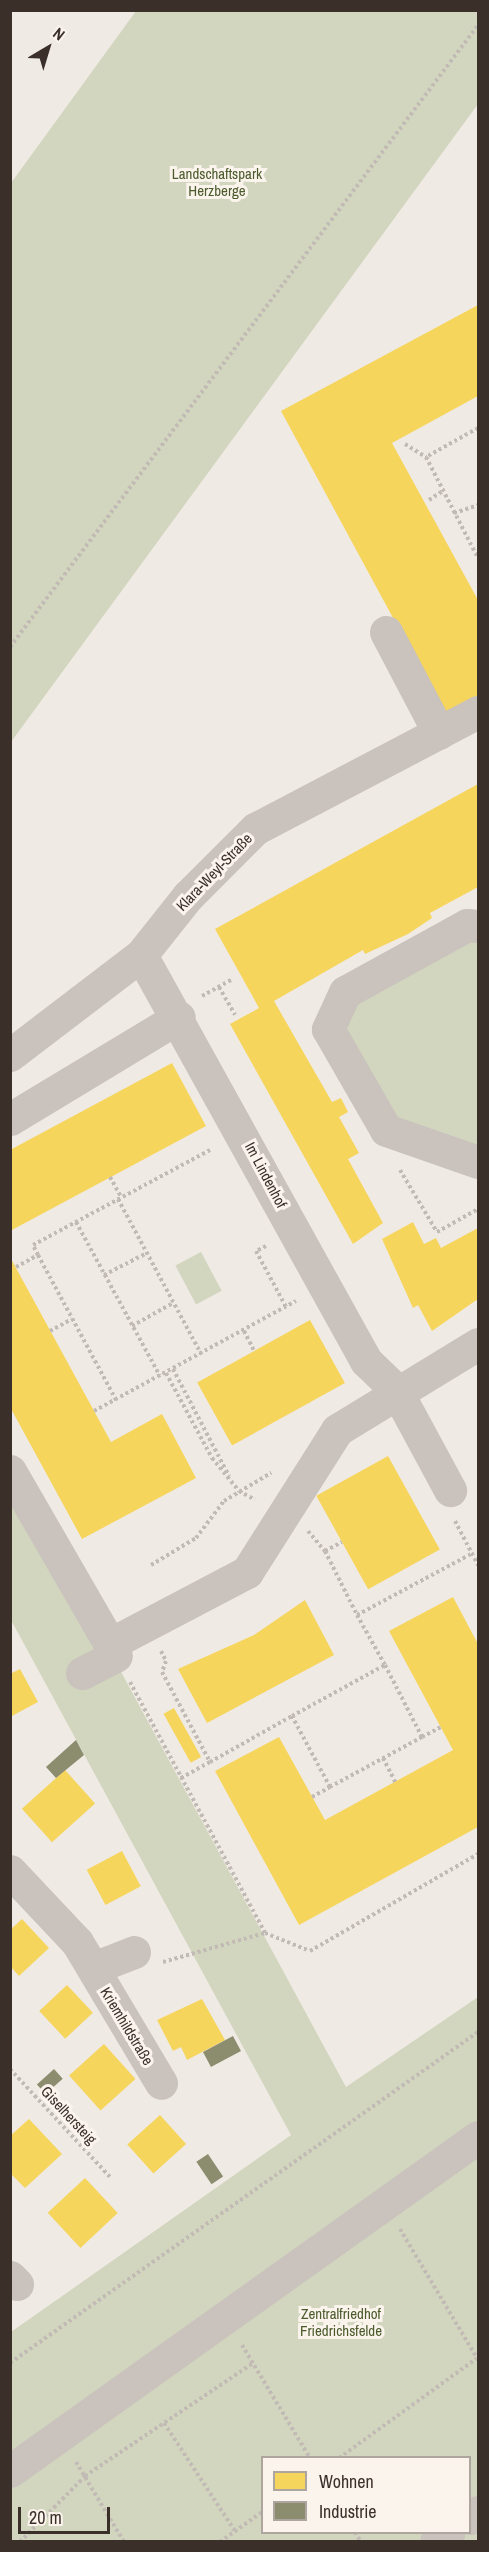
<!DOCTYPE html>
<html>
<head>
<meta charset="utf-8">
<style>
  body { margin:0 }
  #map { position:relative; width:489px; height:2552px; overflow:hidden; background:#f0eae5; font-family:"Archivo Narrow",sans-serif }
  div>[style] { position:absolute }
  [style*='--x'] { left:calc(var(--x)*1px); top:calc(var(--y)*1px); width:calc(var(--w)*1px); rotate:calc(var(--a)*1deg) }
  .green>* { inset:0; background:#d2d6be; transform-origin:0 0 }
  .homes>* { inset:0; background:#f6d55c; transform-origin:0 0 }
  .industry>* { inset:0; background:#8c8c6e; transform-origin:0 0 }
  .path>* { height:4px; margin-top:-2px; transform-origin:0; background:repeating-linear-gradient(90deg,#c2bbb5 0 3px,transparent 0 6px) }
  .minor>* { height:33px; margin:-16.5px; padding:0 16.5px; transform-origin:16.5px; border-radius:16.5px; background:#c9c2bd }
  span { translate:-50% -50%; white-space:nowrap; text-align:center; line-height:1.15; -webkit-text-stroke:6px #fbf4ed; paint-order:stroke }
  .park-label { font-size:15px; color:#4b5b2c }
  .street-label { font-size:15px; color:#3b2f2a }
  .frame { position:absolute; inset:0; border:12px solid #3b2f2a; pointer-events:none }
  .legend { position:absolute; left:261px; top:2456px; width:210px; height:78px; box-sizing:border-box; background:#fbf4ed; border:2px solid #aea59f; margin:0; padding:8px 10px; list-style:none; font-size:18px; color:#3b2f2a }
  .legend li { display:flex; align-items:center; gap:12px; height:30px }
  .legend b { width:30px; border:2px solid #aea59f }
  .north { position:absolute; left:18px; top:18px; width:60px; height:60px; -webkit-text-stroke:4px #fbf4ed; paint-order:stroke; rotate:38deg; font-size:16px; font-weight:700; line-height:24px; text-align:center; color:#3b2f2a }
  .north::after { content:''; display:block; margin:auto; width:21px; height:27px; background:#3b2f2a; clip-path:polygon(50% 0,100% 100%,50% 72%,0 100%) }
  .scale { position:absolute; left:18px; top:2507px; width:92px; height:27px; box-sizing:border-box; border:3px solid #3b2f2a; border-top:0; padding-left:8px; font-size:18px; line-height:21px; white-space:nowrap; color:#3b2f2a; -webkit-text-stroke:4px #fbf4ed; paint-order:stroke }
</style>
</head>
<body>
<div id="map">
  <div class="green">
    <div style="clip-path:polygon(136px 11px,478px 11px,478px 104px,11px 742px,11px 183px)"></div>
    <div style="clip-path:polygon(478px 938px,478px 1154px,398px 1126px,340px 1033px,348px 1001px)"></div>
    <div style="left:201px;top:1252px;width:44px;height:29px;rotate:62deg"></div>
    <div style="clip-path:polygon(evenodd,10px 1467px,346px 2087px,478px 1997px,478px 2541px,11px 2541px,11px 2332px,291px 2135px,11px 1620px,10px 1467px,262px 2458px,470px 2458px,470px 2532px,262px 2532px,262px 2458px)"></div>
  </div>
  <div class="homes">
    <div style="clip-path:polygon(478px 305px,478px 396px,392px 443px,478px 600px,478px 696px,445px 714px,281px 411px)"></div>
    <div style="clip-path:polygon(478px 784px,478px 887px,430px 913px,432px 918px,408px 934px,365px 954px,363px 950px,274px 1001px,332px 1102px,341px 1098px,348px 1112px,339px 1117px,359px 1153px,348px 1159px,383px 1223px,353px 1244px,230px 1024px,259px 1008px,215px 929px)"></div>
    <div style="clip-path:polygon(172px 1063px,206px 1126px,10px 1231px,10px 1150px)"></div>
    <div style="clip-path:polygon(413px 1222px,424px 1244px,436px 1238px,441px 1248px,478px 1228px,478px 1299px,432px 1331px,418px 1305px,413px 1308px,382px 1239px)"></div>
    <div style="clip-path:polygon(10px 1257px,111px 1442px,162px 1414px,196px 1478px,82px 1539px,10px 1407px)"></div>
    <div style="left:310px;top:1320px;width:72px;height:129px;rotate:61deg"></div>
    <div style="left:388px;top:1456px;width:107px;height:82px;rotate:61deg"></div>
    <div style="clip-path:polygon(453px 1597px,478px 1644px,478px 1827px,299px 1925px,215px 1771px,279px 1737px,325px 1820px,453px 1750px,389px 1631px)"></div>
    <div style="clip-path:polygon(305px 1600px,334px 1655px,207px 1723px,178px 1669px,254px 1635px)"></div>
    <div style="clip-path:polygon(20px 1669px,38px 1702px,10px 1717px,10px 1674px)"></div>
    <div style="left:174px;top:1708px;width:56px;height:12px;rotate:61deg"></div>
    <div style="left:65px;top:1770px;width:45px;height:58px;rotate:48deg"></div>
    <div style="left:122px;top:1851px;width:40px;height:40px;rotate:62deg"></div>
    <div style="clip-path:polygon(22px 1919px,49px 1948px,19px 1976px,10px 1966px,10px 1930px)"></div>
    <div style="left:67px;top:1985px;width:38px;height:38px;rotate:47deg"></div>
    <div style="clip-path:polygon(202px 1999px,225px 2040px,187px 2060px,181px 2047px,173px 2051px,157px 2020px)"></div>
    <div style="left:104px;top:2044px;width:47px;height:47px;rotate:48deg"></div>
    <div style="left:160px;top:2115px;width:39px;height:44px;rotate:48deg"></div>
    <div style="clip-path:polygon(29px 2119px,62px 2154px,25px 2188px,10px 2173px,10px 2136px)"></div>
    <div style="left:85px;top:2178px;width:48px;height:51px;rotate:47deg"></div>
  </div>
  <div class="industry">
    <div style="clip-path:polygon(76px 1740px,84px 1755px,56px 1778px,46px 1767px)"></div>
    <div style="left:233px;top:2036px;width:17px;height:34px;rotate:62deg"></div>
    <div style="left:54px;top:2069px;width:13px;height:23px;rotate:48deg"></div>
    <div style="left:208px;top:2154px;width:27px;height:14px;rotate:56deg"></div>
  </div>
  <div class="path">
    <div style="--x:478;--y:428;--w:60;--a:150.9"></div>
    <div style="--x:426;--y:457;--w:114;--a:62.8"></div>
    <div style="--x:405;--y:444;--w:25;--a:32"></div>
    <div style="--x:429;--y:500;--w:17;--a:-33"></div>
    <div style="--x:454;--y:513;--w:25;--a:-18"></div>
    <div style="--x:10;--y:647;--w:778;--a:-53.04"></div>
    <div style="--x:219;--y:987;--w:32;--a:60"></div>
    <div style="--x:202;--y:996;--w:35;--a:-29"></div>
    <div style="--x:400;--y:1170;--w:72;--a:59.2"></div>
    <div style="--x:437;--y:1232;--w:47;--a:-29.3"></div>
    <div style="--x:110;--y:1177;--w:23;--a:61"></div>
    <div style="--x:118;--y:1199;--w:176;--a:61.8"></div>
    <div style="--x:76;--y:1222;--w:175;--a:61.4"></div>
    <div style="--x:266;--y:1246;--w:11;--a:153"></div>
    <div style="--x:256;--y:1251;--w:64;--a:61.8"></div>
    <div style="--x:38;--y:1255;--w:165;--a:61.7"></div>
    <div style="--x:16;--y:1267;--w:25;--a:-29"></div>
    <div style="--x:38;--y:1255;--w:11;--a:-117"></div>
    <div style="--x:33;--y:1245;--w:203;--a:-28.2"></div>
    <div style="--x:104;--y:1275;--w:48;--a:-27.1"></div>
    <div style="--x:132;--y:1326;--w:47;--a:-29.3"></div>
    <div style="--x:50;--y:1331;--w:25;--a:-29"></div>
    <div style="--x:244;--y:1331;--w:22;--a:63"></div>
    <div style="--x:173;--y:1369;--w:121;--a:62.4"></div>
    <div style="--x:166;--y:1373;--w:97;--a:61.6"></div>
    <div style="--x:212;--y:1458;--w:43;--a:50.7"></div>
    <div style="--x:239;--y:1491;--w:18;--a:29"></div>
    <div style="--x:94;--y:1411;--w:230;--a:-28.6"></div>
    <div style="--x:455;--y:1521;--w:50;--a:62.4"></div>
    <div style="--x:308;--y:1531;--w:26;--a:50"></div>
    <div style="--x:325;--y:1551;--w:72;--a:63.4"></div>
    <div style="--x:357;--y:1615;--w:57;--a:60.8"></div>
    <div style="--x:385;--y:1665;--w:81;--a:62.8"></div>
    <div style="--x:422;--y:1737;--w:105;--a:151.5"></div>
    <div style="--x:330;--y:1787;--w:81;--a:-118.2"></div>
    <div style="--x:292;--y:1716;--w:106;--a:-28.7"></div>
    <div style="--x:325;--y:1551;--w:19;--a:-28"></div>
    <div style="--x:151;--y:1565;--w:52;--a:-31"></div>
    <div style="--x:196;--y:1538;--w:46;--a:-52.9"></div>
    <div style="--x:224;--y:1501;--w:55;--a:-30.8"></div>
    <div style="--x:357;--y:1615;--w:132;--a:-28.1"></div>
    <div style="--x:161;--y:1651;--w:11;--a:63"></div>
    <div style="--x:166;--y:1661;--w:12;--a:110"></div>
    <div style="--x:162;--y:1672;--w:102;--a:61.9"></div>
    <div style="--x:210;--y:1762;--w:94;--a:-29.3"></div>
    <div style="--x:130;--y:1682;--w:285;--a:61.7"></div>
    <div style="--x:265;--y:1933;--w:48;--a:21.8"></div>
    <div style="--x:310;--y:1951;--w:194;--a:-30"></div>
    <div style="--x:422;--y:1737;--w:21;--a:-28"></div>
    <div style="--x:383;--y:1758;--w:27;--a:63"></div>
    <div style="--x:181;--y:1778;--w:33;--a:-29"></div>
    <div style="--x:312;--y:1797;--w:21;--a:-29"></div>
    <div style="--x:163;--y:1962;--w:106;--a:-15.9"></div>
    <div style="--x:10;--y:2069;--w:147;--a:47.2"></div>
    <div style="--x:400;--y:2229;--w:152;--a:59.2"></div>
    <div style="--x:242;--y:2345;--w:132;--a:59"></div>
    <div style="--x:10;--y:2363;--w:573;--a:-35.27"></div>
    <div style="--x:164;--y:2423;--w:129;--a:56.7"></div>
    <div style="--x:339;--y:2458;--w:170;--a:-35.9"></div>
    <div style="--x:76;--y:2462;--w:93;--a:59"></div>
    <div style="--x:355;--y:2532;--w:12;--a:59"></div>
    <div style="--x:20;--y:2542;--w:93;--a:-45.4"></div>
    <div style="--x:85;--y:2476;--w:202;--a:-33.9"></div>
    <div style="--x:220;--y:2542;--w:52;--a:-35.5"></div>
  </div>
  <div class="minor">
    <div style="--x:386;--y:632;--w:114;--a:62.3"></div>
    <div style="--x:478;--y:926;--w:11;--a:-175"></div>
    <div style="--x:467;--y:925;--w:139;--a:151.2"></div>
    <div style="--x:345;--y:992;--w:41;--a:114.7"></div>
    <div style="--x:328;--y:1029;--w:116;--a:60.1"></div>
    <div style="--x:386;--y:1130;--w:97;--a:19.2"></div>
    <div style="--x:141;--y:955;--w:464;--a:61"></div>
    <div style="--x:366;--y:1361;--w:42;--a:44"></div>
    <div style="--x:396;--y:1390;--w:114;--a:61.6"></div>
    <div style="--x:10;--y:1055;--w:165;--a:-37.4"></div>
    <div style="--x:141;--y:955;--w:75;--a:-51.5"></div>
    <div style="--x:188;--y:896;--w:95;--a:-45"></div>
    <div style="--x:255;--y:829;--w:252;--a:-27.7"></div>
    <div style="--x:10;--y:1119;--w:197;--a:-31.1"></div>
    <div style="--x:10;--y:1471;--w:200;--a:60"></div>
    <div style="--x:110;--y:1644;--w:155;--a:-27.7"></div>
    <div style="--x:247;--y:1572;--w:168;--a:-57.6"></div>
    <div style="--x:337;--y:1430;--w:165;--a:-31.4"></div>
    <div style="--x:82;--y:1673;--w:38;--a:-27"></div>
    <div style="--x:10;--y:1871;--w:98;--a:46.7"></div>
    <div style="--x:77;--y:1942;--w:164;--a:59.2"></div>
    <div style="--x:93;--y:1968;--w:44;--a:-21.3"></div>
    <div style="--x:10;--y:2277;--w:10;--a:45"></div>
    <div style="--x:10;--y:2471;--w:575;--a:-35.51"></div>
    <div style="--x:470;--y:2518;--w:10;--a:-37"></div>
    <div style="--x:436;--y:2542;--w:16;--a:-38"></div>
  </div>
  <div class="park-label">
    <span style="left:217px;top:182px">Landschaftspark<br>Herzberge</span>
    <span style="left:341px;top:2322px">Zentralfriedhof<br>Friedrichsfelde</span>
  </div>
  <div class="street-label">
    <span style="left:214px;top:872px;rotate:-46deg">Klara-Weyl-Straße</span>
    <span style="left:266px;top:1175px;rotate:62deg">Im Lindenhof</span>
    <span style="left:127px;top:2026px;rotate:59deg">Kriemhildstraße</span>
    <span style="left:69px;top:2115px;rotate:47deg">Giselhersteig</span>
  </div>
  <div class="frame"></div>
  <ul class="legend">
  <li><b style="height:16px;background:#f6d55c"></b>Wohnen</li>
  <li><b style="height:16px;background:#8c8c6e"></b>Industrie</li>
  </ul>
  <div class="north">N</div>
  <div class="scale">20 m</div>
</div>
</body>
</html>
